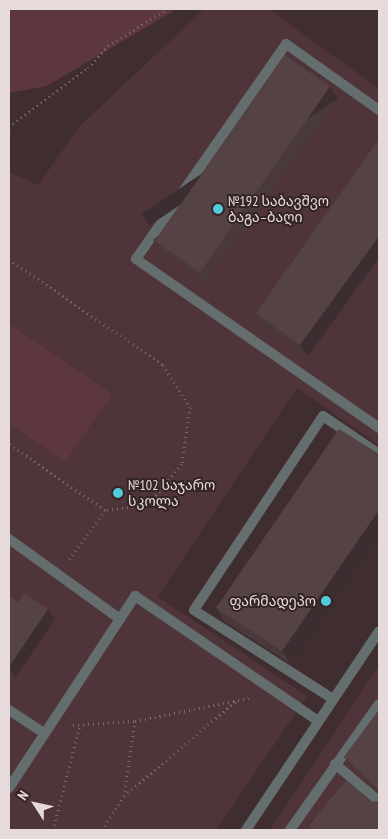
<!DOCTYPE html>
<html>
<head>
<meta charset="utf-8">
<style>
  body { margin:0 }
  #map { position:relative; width:388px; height:839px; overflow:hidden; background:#402d30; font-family:"PT Sans Narrow","Noto Sans Georgian",sans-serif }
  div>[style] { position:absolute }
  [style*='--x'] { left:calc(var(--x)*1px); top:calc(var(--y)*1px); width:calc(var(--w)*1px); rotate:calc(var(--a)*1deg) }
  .built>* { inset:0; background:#4f3539 }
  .green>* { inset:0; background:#5d373e }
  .path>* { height:3px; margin-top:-1.5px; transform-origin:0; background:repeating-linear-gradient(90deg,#78686a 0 1px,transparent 0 5px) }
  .service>* { height:10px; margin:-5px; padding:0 5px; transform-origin:5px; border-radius:5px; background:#646e6f }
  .minor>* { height:10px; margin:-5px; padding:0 5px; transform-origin:5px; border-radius:5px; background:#646e6f }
  .wall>* { inset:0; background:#49393a }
  .shaded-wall>* { inset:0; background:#3c2e30; transform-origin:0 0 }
  .building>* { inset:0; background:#554244; transform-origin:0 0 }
  .dots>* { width:14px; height:14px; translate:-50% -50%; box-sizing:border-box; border:2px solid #352426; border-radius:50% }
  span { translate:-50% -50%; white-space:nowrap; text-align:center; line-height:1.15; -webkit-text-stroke:4px #352426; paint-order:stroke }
  .poi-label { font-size:14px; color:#e6dadb }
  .left { translate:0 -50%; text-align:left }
  .right { translate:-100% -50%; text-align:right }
  .frame { position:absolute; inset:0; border:10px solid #e6dadb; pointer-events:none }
  .north { position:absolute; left:10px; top:779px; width:50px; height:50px; -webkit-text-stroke:4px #352426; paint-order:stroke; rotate:305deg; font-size:14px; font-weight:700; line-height:20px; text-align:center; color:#e6dadb }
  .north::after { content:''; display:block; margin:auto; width:18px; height:22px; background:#e6dadb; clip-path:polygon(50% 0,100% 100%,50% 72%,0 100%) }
</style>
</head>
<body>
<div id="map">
  <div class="built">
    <div style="clip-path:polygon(204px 9px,269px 9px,379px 89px,379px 445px,297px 388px,158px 597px,307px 696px,216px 830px,9px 830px,9px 172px,38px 185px,80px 126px)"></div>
    <div style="clip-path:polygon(379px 665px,379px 830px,270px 830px)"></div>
  </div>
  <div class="green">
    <div style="clip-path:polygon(9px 9px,177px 9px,47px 86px,9px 93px)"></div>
    <div style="clip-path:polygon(9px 324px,112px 394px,65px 462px,9px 423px)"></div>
  </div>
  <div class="path">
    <div style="--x:9;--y:127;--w:99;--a:-36.8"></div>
    <div style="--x:88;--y:68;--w:30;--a:-48"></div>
    <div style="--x:108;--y:46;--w:70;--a:-32.1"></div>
    <div style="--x:9;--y:259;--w:187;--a:34.5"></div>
    <div style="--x:163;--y:365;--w:50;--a:57.3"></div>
    <div style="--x:190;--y:407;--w:58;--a:98"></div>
    <div style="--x:182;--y:464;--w:53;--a:129.7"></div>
    <div style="--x:148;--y:505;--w:43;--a:173.4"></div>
    <div style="--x:105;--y:510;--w:116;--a:-145.5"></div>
    <div style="--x:69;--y:559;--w:61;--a:-53.7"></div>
    <div style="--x:73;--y:725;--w:62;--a:-3.7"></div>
    <div style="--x:135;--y:721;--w:116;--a:-11.4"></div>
    <div style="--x:124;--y:796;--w:76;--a:-81.7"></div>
    <div style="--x:53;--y:830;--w:109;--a:-75.7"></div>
    <div style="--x:102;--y:830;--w:40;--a:-57.1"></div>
    <div style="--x:124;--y:796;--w:147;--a:-40.3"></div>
  </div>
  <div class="service">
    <div style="--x:379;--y:110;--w:114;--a:-144.6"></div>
    <div style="--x:286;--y:44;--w:262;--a:124.9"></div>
    <div style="--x:136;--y:259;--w:296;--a:34.8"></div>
    <div style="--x:9;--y:539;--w:137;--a:35.8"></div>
    <div style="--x:333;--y:699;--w:165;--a:-147.4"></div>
    <div style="--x:194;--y:610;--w:233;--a:-56.4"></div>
    <div style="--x:323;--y:416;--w:68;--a:34.2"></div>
    <div style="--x:9;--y:710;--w:42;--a:33.3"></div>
    <div style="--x:335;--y:764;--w:57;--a:40.1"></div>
    <div style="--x:9;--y:788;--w:230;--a:-56.7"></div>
    <div style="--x:135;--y:596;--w:222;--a:34.3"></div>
    <div style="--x:290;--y:830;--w:154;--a:-54.8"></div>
  </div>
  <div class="minor">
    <div style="--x:246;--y:830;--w:239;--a:-56.2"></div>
  </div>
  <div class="wall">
    <div style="clip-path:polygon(330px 87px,338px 99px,205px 282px,161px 251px,153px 240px)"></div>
    <div style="clip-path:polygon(379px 139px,308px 356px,263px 324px,256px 313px)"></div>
    <div style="clip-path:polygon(339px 429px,291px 664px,224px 621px,216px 608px)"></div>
    <div style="clip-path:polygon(9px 596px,18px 602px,48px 609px,55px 619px,15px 678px,9px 674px)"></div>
    <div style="clip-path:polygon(379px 710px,379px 792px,347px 761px,344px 757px)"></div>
  </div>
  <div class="shaded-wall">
    <div style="left:330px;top:87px;width:14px;height:227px;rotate:56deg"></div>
    <div style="clip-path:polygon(379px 236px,379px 258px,308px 356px,300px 345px)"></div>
    <div style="clip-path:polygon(379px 510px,379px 535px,291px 664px,282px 651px)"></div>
    <div style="clip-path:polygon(48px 609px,55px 619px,15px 678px,9px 669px,9px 667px)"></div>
  </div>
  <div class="building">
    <div style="left:285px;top:55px;width:55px;height:227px;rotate:35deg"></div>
    <div style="clip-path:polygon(379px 139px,379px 236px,300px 345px,256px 313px)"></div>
    <div style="clip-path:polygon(339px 429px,379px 454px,379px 510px,282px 651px,216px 608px)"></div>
    <div style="clip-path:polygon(24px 593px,48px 609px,9px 667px,9px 596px,18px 602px)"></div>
    <div style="clip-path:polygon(379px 710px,379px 790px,344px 757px)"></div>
    <div style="clip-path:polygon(346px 780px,372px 802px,379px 801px,379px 830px,314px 830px,309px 826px)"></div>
  </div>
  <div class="dots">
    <div style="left:218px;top:209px;background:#52cbd9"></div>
    <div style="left:118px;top:493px;background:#52cbd9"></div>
    <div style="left:326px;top:601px;background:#52cbd9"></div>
  </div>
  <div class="poi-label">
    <span class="left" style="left:228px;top:209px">№192 საბავშვო<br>ბაგა–ბაღი</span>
    <span class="left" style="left:128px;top:493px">№102 საჯარო<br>სკოლა</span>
    <span class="right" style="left:316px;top:601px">ფარმადეპო</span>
  </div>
  <div class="frame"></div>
  <div class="north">N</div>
</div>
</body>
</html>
